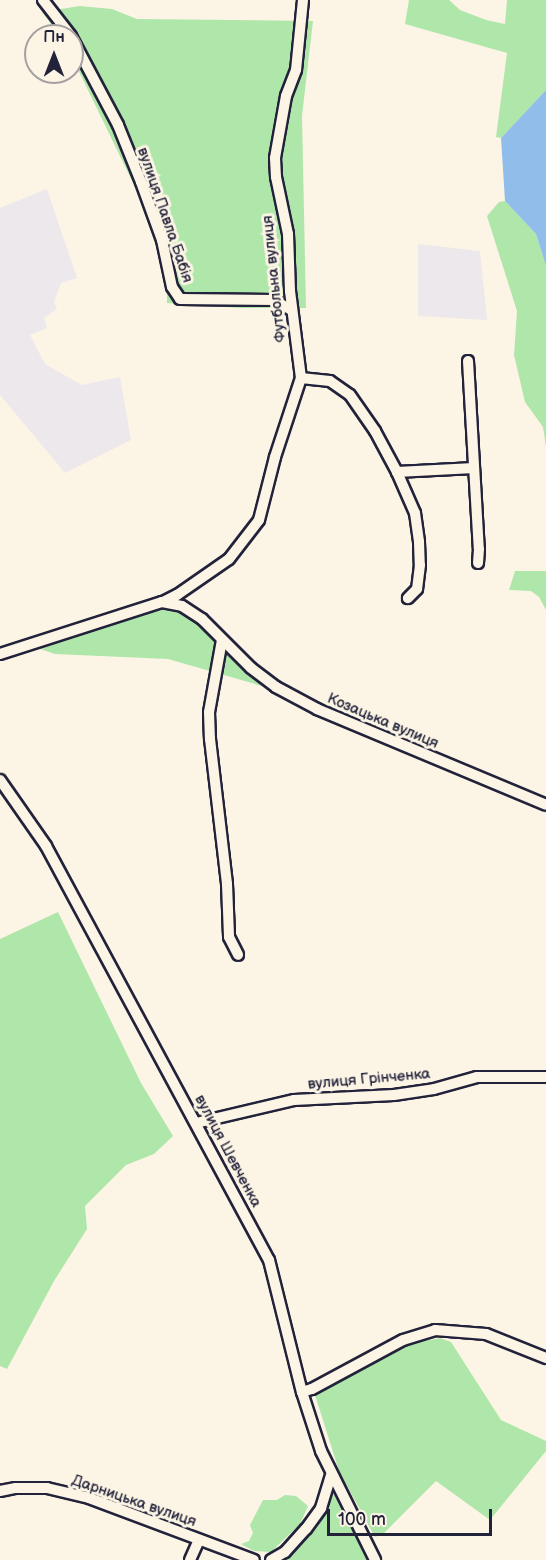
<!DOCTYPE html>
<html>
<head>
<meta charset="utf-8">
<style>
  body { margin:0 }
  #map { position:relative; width:546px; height:1560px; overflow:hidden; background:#fcf5e5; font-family:"Balsamiq Sans",sans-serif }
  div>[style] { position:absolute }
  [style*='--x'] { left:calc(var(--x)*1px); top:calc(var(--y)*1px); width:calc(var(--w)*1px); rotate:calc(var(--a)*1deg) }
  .built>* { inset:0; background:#ece8ec }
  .green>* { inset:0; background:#afe6aa }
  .water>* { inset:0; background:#91bdea }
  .roads { filter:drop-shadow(2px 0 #22223b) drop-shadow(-2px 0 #22223b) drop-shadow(0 2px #22223b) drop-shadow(0 -2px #22223b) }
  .minor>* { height:10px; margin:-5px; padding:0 5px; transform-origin:5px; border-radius:5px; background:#fcf5e5 }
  span { translate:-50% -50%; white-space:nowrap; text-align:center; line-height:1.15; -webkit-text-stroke:6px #fcf5e5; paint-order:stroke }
  .street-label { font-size:15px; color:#22223b }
  .north { position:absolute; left:24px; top:24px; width:60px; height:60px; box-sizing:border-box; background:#fcf5e5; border:2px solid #a5a1a1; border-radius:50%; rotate:0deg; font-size:16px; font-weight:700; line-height:24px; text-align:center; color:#22223b }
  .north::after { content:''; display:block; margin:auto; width:21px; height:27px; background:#22223b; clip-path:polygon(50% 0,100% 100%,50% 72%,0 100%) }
  .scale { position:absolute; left:327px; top:1509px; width:165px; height:27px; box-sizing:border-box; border:3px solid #22223b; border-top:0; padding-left:8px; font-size:18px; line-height:21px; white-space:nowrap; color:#22223b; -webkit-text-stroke:4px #fcf5e5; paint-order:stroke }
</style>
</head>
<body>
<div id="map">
  <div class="built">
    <div style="clip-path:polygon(47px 189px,77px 278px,61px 283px,54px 302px,57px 309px,44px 318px,47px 328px,30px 335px,45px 364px,82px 385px,120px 377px,131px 440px,65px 473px,0 395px,0 208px)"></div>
    <div style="clip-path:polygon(418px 244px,480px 251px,487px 320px,418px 316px)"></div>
  </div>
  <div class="green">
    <div style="clip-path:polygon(409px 0,449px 0,460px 10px,486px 20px,505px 24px,507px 0,546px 0,546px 90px,501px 138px,496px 137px,507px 53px,405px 24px)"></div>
    <div style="clip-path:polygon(80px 6px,112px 9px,137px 19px,313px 21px,302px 116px,306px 308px,240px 308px,167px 303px,167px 287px,157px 244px,134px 185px,72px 57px,72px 36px,60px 36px,42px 12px)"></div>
    <div style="clip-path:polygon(505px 201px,536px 234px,546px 266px,546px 447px,543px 427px,525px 402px,514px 355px,517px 311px,487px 216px,499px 202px)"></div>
    <div style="clip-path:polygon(515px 571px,546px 571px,546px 610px,539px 597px,531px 591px,509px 590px)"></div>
    <div style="clip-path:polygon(171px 608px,205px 625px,230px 656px,262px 686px,168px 659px,55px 654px,40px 649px,122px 619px)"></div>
    <div style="clip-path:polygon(58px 912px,141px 1083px,173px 1136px,154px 1154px,126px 1165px,85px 1206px,87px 1229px,54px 1281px,7px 1369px,0 1366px,0 939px)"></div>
    <div style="clip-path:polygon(440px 1338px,451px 1342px,501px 1420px,546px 1441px,546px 1451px,490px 1520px,436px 1481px,383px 1534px,375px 1537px,339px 1471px,315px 1395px,405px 1345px)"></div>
    <div style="clip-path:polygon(333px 1493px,369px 1560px,286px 1560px,316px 1529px,327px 1511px)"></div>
    <div style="clip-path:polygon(285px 1495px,296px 1496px,308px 1506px,300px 1524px,271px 1552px,254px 1551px,241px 1544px,249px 1541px,253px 1533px,250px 1525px,263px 1500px,277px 1500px)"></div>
  </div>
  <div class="water">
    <div style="clip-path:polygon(546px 90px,546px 266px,536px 234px,505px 201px,501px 138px)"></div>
  </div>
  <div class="roads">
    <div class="minor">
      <div style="--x:43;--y:0;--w:46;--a:52.1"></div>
      <div style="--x:303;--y:0;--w:70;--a:95.7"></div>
      <div style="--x:296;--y:70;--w:28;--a:111"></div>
      <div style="--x:286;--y:96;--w:63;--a:100.1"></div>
      <div style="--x:275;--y:158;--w:19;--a:87"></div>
      <div style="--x:276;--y:177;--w:58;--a:78.1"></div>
      <div style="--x:288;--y:234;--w:57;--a:88"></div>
      <div style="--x:290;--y:291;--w:88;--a:82.8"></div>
      <div style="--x:301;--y:378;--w:29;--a:6"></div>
      <div style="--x:330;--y:381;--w:24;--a:35"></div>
      <div style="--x:350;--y:395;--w:44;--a:55.2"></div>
      <div style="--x:375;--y:431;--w:47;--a:61.8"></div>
      <div style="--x:397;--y:472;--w:45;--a:66.3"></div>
      <div style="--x:415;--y:513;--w:29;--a:82"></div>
      <div style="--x:419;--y:542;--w:23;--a:88"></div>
      <div style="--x:420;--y:565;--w:24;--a:97"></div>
      <div style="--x:417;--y:589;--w:13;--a:135"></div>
      <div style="--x:72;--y:38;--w:98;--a:62.1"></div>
      <div style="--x:118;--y:125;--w:61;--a:68"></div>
      <div style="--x:141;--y:182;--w:62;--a:70.1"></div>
      <div style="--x:162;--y:240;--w:48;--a:78"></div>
      <div style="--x:172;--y:287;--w:14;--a:56"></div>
      <div style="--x:180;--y:299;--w:94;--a:0.6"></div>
      <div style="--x:274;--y:300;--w:20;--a:30"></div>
      <div style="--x:468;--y:361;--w:188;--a:86.7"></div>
      <div style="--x:479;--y:549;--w:14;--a:94"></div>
      <div style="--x:397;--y:472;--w:77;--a:-3"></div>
      <div style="--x:163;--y:602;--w:16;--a:-27"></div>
      <div style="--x:177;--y:595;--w:63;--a:-34.7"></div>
      <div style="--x:229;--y:559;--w:49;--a:-52.4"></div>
      <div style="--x:259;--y:520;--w:65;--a:-75.7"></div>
      <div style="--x:275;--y:457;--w:83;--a:-71.8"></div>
      <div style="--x:222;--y:640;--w:73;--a:100.2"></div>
      <div style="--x:209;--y:712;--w:27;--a:88"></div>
      <div style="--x:210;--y:739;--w:146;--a:83.3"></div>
      <div style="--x:227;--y:884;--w:53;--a:87.8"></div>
      <div style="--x:229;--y:937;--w:20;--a:63"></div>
      <div style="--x:0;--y:654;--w:170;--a:-17.8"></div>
      <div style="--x:162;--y:602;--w:20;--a:11"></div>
      <div style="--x:182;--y:606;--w:24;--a:33"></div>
      <div style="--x:202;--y:619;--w:69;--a:45"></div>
      <div style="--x:251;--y:668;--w:31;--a:37"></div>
      <div style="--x:276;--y:687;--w:47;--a:28.2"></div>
      <div style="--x:317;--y:709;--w:248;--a:22.7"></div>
      <div style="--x:0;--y:780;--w:80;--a:55.1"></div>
      <div style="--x:46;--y:846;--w:470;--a:61.7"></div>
      <div style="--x:269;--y:1260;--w:136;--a:76"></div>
      <div style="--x:302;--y:1392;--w:62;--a:72.1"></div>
      <div style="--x:321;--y:1451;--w:122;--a:63.6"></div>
      <div style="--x:196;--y:1123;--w:101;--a:-13.2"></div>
      <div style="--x:294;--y:1100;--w:100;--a:-2.9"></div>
      <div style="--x:394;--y:1095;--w:40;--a:-8.5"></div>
      <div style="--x:434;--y:1089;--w:45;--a:-15.6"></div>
      <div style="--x:477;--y:1077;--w:69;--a:0"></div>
      <div style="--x:302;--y:1392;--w:10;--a:-17"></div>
      <div style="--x:312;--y:1389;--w:103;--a:-28.3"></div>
      <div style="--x:403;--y:1340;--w:34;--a:-17"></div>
      <div style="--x:435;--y:1330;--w:51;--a:4.5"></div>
      <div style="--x:486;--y:1334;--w:65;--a:21.8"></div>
      <div style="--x:0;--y:1491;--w:16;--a:-11"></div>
      <div style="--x:16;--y:1488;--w:31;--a:0"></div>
      <div style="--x:47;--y:1488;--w:43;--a:13.4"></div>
      <div style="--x:89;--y:1498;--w:176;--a:20.6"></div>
      <div style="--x:190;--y:1560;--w:22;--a:-66"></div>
      <div style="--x:271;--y:1560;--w:16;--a:-30"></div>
      <div style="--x:285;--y:1552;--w:31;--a:-48"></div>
      <div style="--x:306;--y:1529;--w:26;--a:-54"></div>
      <div style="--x:321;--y:1508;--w:34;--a:-73"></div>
    </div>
  </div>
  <div class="street-label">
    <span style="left:165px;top:215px;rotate:71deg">вулиця Павла Бабія</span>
    <span style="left:274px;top:279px;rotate:-96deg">Футбольна вулиця</span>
    <span style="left:383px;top:721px;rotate:23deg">Козацька вулиця</span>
    <span style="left:369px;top:1079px;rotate:-5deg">вулиця Грінченка</span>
    <span style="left:228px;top:1151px;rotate:62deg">вулиця Шевченка</span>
    <span style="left:134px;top:1501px;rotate:19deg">Дарницька вулиця</span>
  </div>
  <div class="north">Пн</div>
  <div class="scale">100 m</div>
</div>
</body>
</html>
